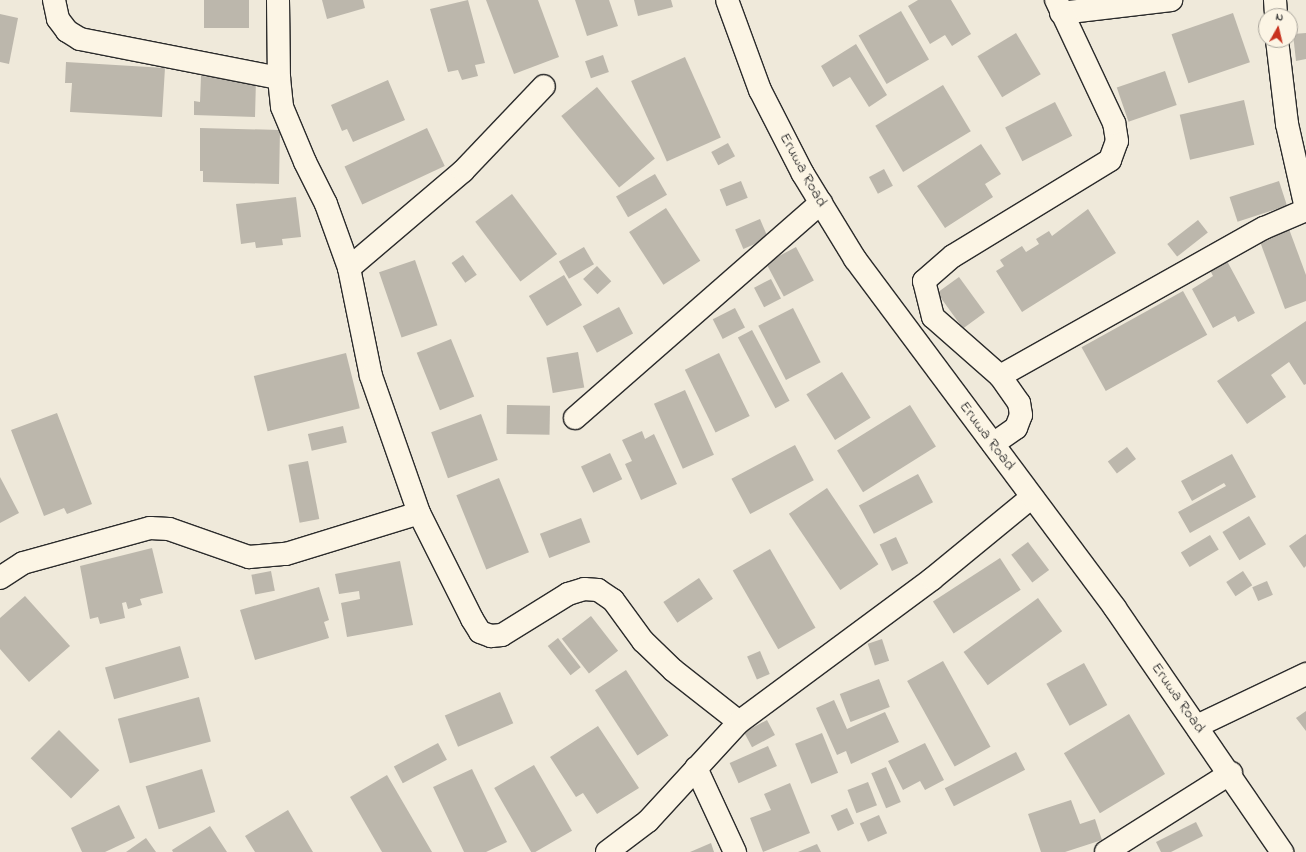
<!DOCTYPE html>
<html>
<head>
<meta charset="utf-8">
<style>
  body { margin:0 }
  #map { position:relative; width:1306px; height:852px; overflow:hidden; background:#efe9da; font-family:"Indie Flower",sans-serif }
  div>[style] { position:absolute }
  [style*='--x'] { left:calc(var(--x)*1px); top:calc(var(--y)*1px); width:calc(var(--w)*1px); rotate:calc(var(--a)*1deg) }
  .building>* { inset:0; background:#bcb7ac; transform-origin:0 0 }
  .roads { filter:drop-shadow(1px 0 #2b2b2b) drop-shadow(-1px 0 #2b2b2b) drop-shadow(0 1px #2b2b2b) drop-shadow(0 -1px #2b2b2b) }
  .street>* { height:22px; margin:-11px; padding:0 11px; transform-origin:11px; border-radius:11px; background:#fcf5e5 }
  .secondary>* { height:22px; margin:-11px; padding:0 11px; transform-origin:11px; border-radius:11px; background:#fcf5e5 }
  span { translate:-50% -50%; white-space:nowrap; text-align:center; line-height:1.15; -webkit-text-stroke:3.5px #fcf5e5; paint-order:stroke }
  .street-label { font-size:16px; color:#2b2b2b }
  .north { position:absolute; left:1258px; top:8px; width:40px; height:40px; box-sizing:border-box; background:#fcf5e5; border:1px solid #a8a49b; border-radius:50%; rotate:8deg; font-size:11px; font-weight:700; line-height:16px; text-align:center; color:#2b2b2b }
  .north::after { content:''; display:block; margin:auto; width:14px; height:18px; background:#c8321e; clip-path:polygon(50% 0,100% 100%,50% 72%,0 100%) }
</style>
</head>
<body>
<div id="map">
  <div class="building">
    <div style="left:204px;top:0;width:45px;height:28px"></div>
    <div style="clip-path:polygon(322px 0,363px 0,365px 8px,327px 19px)"></div>
    <div style="clip-path:polygon(468px 0,485px 63px,475px 65px,478px 76px,462px 80px,458px 70px,448px 72px,430px 9px)"></div>
    <div style="clip-path:polygon(486px 0,538px 0,559px 57px,514px 74px)"></div>
    <div style="clip-path:polygon(575px 0,609px 0,618px 26px,587px 36px)"></div>
    <div style="clip-path:polygon(634px 0,671px 0,673px 7px,638px 16px)"></div>
    <div style="clip-path:polygon(918px 0,951px 0,971px 34px,952px 46px,945px 35px,930px 44px,908px 6px)"></div>
    <div style="left:901px;top:11px;width:56px;height:49px;rotate:60deg"></div>
    <div style="left:1233px;top:13px;width:52px;height:65px;rotate:71deg"></div>
    <div style="clip-path:polygon(0 14px,18px 18px,9px 64px,0 62px)"></div>
    <div style="left:1016px;top:33px;width:48px;height:45px;rotate:59deg"></div>
    <div style="clip-path:polygon(1306px 33px,1306px 59px,1296px 61px,1293px 34px)"></div>
    <div style="clip-path:polygon(856px 44px,887px 95px,869px 107px,850px 77px,833px 87px,821px 66px)"></div>
    <div style="left:603px;top:55px;width:18px;height:19px;rotate:71deg"></div>
    <div style="left:685px;top:57px;width:88px;height:59px;rotate:66deg"></div>
    <div style="clip-path:polygon(66px 62px,165px 68px,162px 117px,70px 112px,72px 83px,65px 83px)"></div>
    <div style="left:1165px;top:71px;width:36px;height:51px;rotate:71deg"></div>
    <div style="clip-path:polygon(201px 76px,256px 79px,255px 117px,194px 115px,194px 101px,200px 102px)"></div>
    <div style="clip-path:polygon(388px 80px,405px 120px,353px 142px,347px 129px,342px 131px,331px 105px)"></div>
    <div style="left:943px;top:85px;width:54px;height:79px;rotate:59deg"></div>
    <div style="left:597px;top:87px;width:92px;height:46px;rotate:51deg"></div>
    <div style="left:1244px;top:100px;width:46px;height:66px;rotate:77deg"></div>
    <div style="left:1055px;top:102px;width:38px;height:56px;rotate:63deg"></div>
    <div style="clip-path:polygon(200px 128px,280px 130px,279px 184px,203px 182px,203px 171px,200px 171px)"></div>
    <div style="left:427px;top:128px;width:42px;height:91px;rotate:65deg"></div>
    <div style="left:728px;top:143px;width:15px;height:19px;rotate:62deg"></div>
    <div style="clip-path:polygon(981px 144px,1001px 174px,985px 184px,993px 197px,945px 228px,917px 186px)"></div>
    <div style="left:884px;top:169px;width:19px;height:17px;rotate:62deg"></div>
    <div style="left:655px;top:174px;width:24px;height:45px;rotate:60deg"></div>
    <div style="left:741px;top:181px;width:18px;height:23px;rotate:68deg"></div>
    <div style="left:1279px;top:181px;width:26px;height:52px;rotate:72deg"></div>
    <div style="left:512px;top:194px;width:75px;height:46px;rotate:53deg"></div>
    <div style="clip-path:polygon(296px 197px,301px 237px,282px 239px,283px 245px,256px 248px,255px 242px,241px 244px,236px 204px)"></div>
    <div style="left:666px;top:208px;width:63px;height:44px;rotate:57deg"></div>
    <div style="clip-path:polygon(1088px 209px,1116px 253px,1022px 312px,996px 271px,1004px 266px,1000px 260px,1022px 246px,1026px 252px,1039px 244px,1036px 239px,1049px 231px,1052px 236px)"></div>
    <div style="left:760px;top:219px;width:21px;height:27px;rotate:67deg"></div>
    <div style="left:1198px;top:220px;width:16px;height:39px;rotate:52deg"></div>
    <div style="clip-path:polygon(1289px 229px,1306px 275px,1306px 301px,1285px 309px,1259px 239px)"></div>
    <div style="left:584px;top:247px;width:20px;height:29px;rotate:60deg"></div>
    <div style="left:796px;top:247px;width:38px;height:34px;rotate:62deg"></div>
    <div style="left:463px;top:255px;width:24px;height:14px;rotate:55deg"></div>
    <div style="left:415px;top:260px;width:69px;height:38px;rotate:71deg"></div>
    <div style="clip-path:polygon(1227px 261px,1255px 313px,1238px 322px,1235px 316px,1213px 328px,1192px 289px,1213px 276px,1210px 270px)"></div>
    <div style="left:597px;top:266px;width:21px;height:19px;rotate:47deg"></div>
    <div style="left:564px;top:275px;width:35px;height:41px;rotate:59deg"></div>
    <div style="left:959px;top:277px;width:44px;height:27px;rotate:54deg"></div>
    <div style="left:771px;top:279px;width:22px;height:19px;rotate:63deg"></div>
    <div style="left:1183px;top:291px;width:50px;height:116px;rotate:61deg"></div>
    <div style="left:619px;top:307px;width:30px;height:41px;rotate:62deg"></div>
    <div style="left:735px;top:308px;width:22px;height:25px;rotate:63deg"></div>
    <div style="left:793px;top:308px;width:61px;height:39px;rotate:63deg"></div>
    <div style="clip-path:polygon(1306px 321px,1306px 384px,1304px 385px,1289px 362px,1271px 375px,1286px 397px,1247px 424px,1217px 381px)"></div>
    <div style="left:752px;top:330px;width:80px;height:16px;rotate:62deg"></div>
    <div style="left:451px;top:339px;width:62px;height:37px;rotate:68deg"></div>
    <div style="left:578px;top:352px;width:36px;height:32px;rotate:80deg"></div>
    <div style="left:346px;top:353px;width:57px;height:95px;rotate:76deg"></div>
    <div style="left:719px;top:353px;width:70px;height:38px;rotate:64deg"></div>
    <div style="left:842px;top:372px;width:54px;height:42px;rotate:58deg"></div>
    <div style="left:685px;top:390px;width:71px;height:34px;rotate:66deg"></div>
    <div style="left:507px;top:405px;width:43px;height:29px;rotate:1deg"></div>
    <div style="left:910px;top:405px;width:49px;height:86px;rotate:58deg"></div>
    <div style="clip-path:polygon(57px 413px,92px 504px,67px 514px,64px 508px,44px 516px,11px 430px)"></div>
    <div style="left:481px;top:414px;width:49px;height:53px;rotate:70deg"></div>
    <div style="left:343px;top:426px;width:17px;height:36px;rotate:77deg"></div>
    <div style="clip-path:polygon(642px 431px,645px 439px,654px 434px,677px 484px,641px 500px,625px 464px,632px 461px,622px 440px)"></div>
    <div style="left:795px;top:445px;width:40px;height:72px;rotate:62deg"></div>
    <div style="left:1127px;top:447px;width:15px;height:24px;rotate:53deg"></div>
    <div style="left:610px;top:453px;width:29px;height:32px;rotate:65deg"></div>
    <div style="clip-path:polygon(1232px 454px,1256px 497px,1190px 533px,1178px 512px,1226px 486px,1224px 483px,1192px 501px,1181px 481px)"></div>
    <div style="left:308px;top:461px;width:59px;height:20px;rotate:79deg"></div>
    <div style="left:918px;top:474px;width:32px;height:67px;rotate:62deg"></div>
    <div style="clip-path:polygon(0 477px,19px 513px,0 523px)"></div>
    <div style="left:499px;top:478px;width:80px;height:46px;rotate:68deg"></div>
    <div style="left:827px;top:488px;width:92px;height:46px;rotate:56deg"></div>
    <div style="left:1249px;top:516px;width:33px;height:31px;rotate:59deg"></div>
    <div style="left:581px;top:518px;width:26px;height:44px;rotate:69deg"></div>
    <div style="clip-path:polygon(1306px 534px,1306px 566px,1304px 568px,1289px 546px)"></div>
    <div style="left:1210px;top:535px;width:17px;height:34px;rotate:59deg"></div>
    <div style="left:896px;top:537px;width:29px;height:18px;rotate:65deg"></div>
    <div style="left:1028px;top:542px;width:35px;height:21px;rotate:53deg"></div>
    <div style="clip-path:polygon(152px 548px,163px 593px,140px 599px,142px 605px,128px 609px,126px 602px,122px 603px,125px 618px,100px 624px,98px 617px,90px 619px,80px 566px)"></div>
    <div style="left:770px;top:549px;width:91px;height:43px;rotate:60deg"></div>
    <div style="left:1000px;top:558px;width:38px;height:80px;rotate:57deg"></div>
    <div style="clip-path:polygon(400px 561px,413px 625px,347px 637px,341px 603px,360px 599px,359px 591px,339px 594px,335px 574px)"></div>
    <div style="left:271px;top:571px;width:20px;height:20px;rotate:79deg"></div>
    <div style="left:1243px;top:571px;width:17px;height:20px;rotate:57deg"></div>
    <div style="left:699px;top:578px;width:25px;height:43px;rotate:56deg"></div>
    <div style="left:1267px;top:581px;width:15px;height:16px;rotate:67deg"></div>
    <div style="clip-path:polygon(319px 587px,329px 620px,324px 622px,329px 638px,255px 660px,240px 610px)"></div>
    <div style="clip-path:polygon(25px 596px,70px 646px,29px 682px,0 649px,0 618px)"></div>
    <div style="left:1038px;top:598px;width:41px;height:92px;rotate:54deg"></div>
    <div style="left:591px;top:616px;width:44px;height:37px;rotate:52deg"></div>
    <div style="left:558px;top:638px;width:37px;height:13px;rotate:52deg"></div>
    <div style="left:882px;top:639px;width:23px;height:15px;rotate:72deg"></div>
    <div style="left:180px;top:646px;width:33px;height:78px;rotate:74deg"></div>
    <div style="left:760px;top:651px;width:25px;height:14px;rotate:67deg"></div>
    <div style="left:943px;top:661px;width:98px;height:41px;rotate:61deg"></div>
    <div style="left:1084px;top:663px;width:48px;height:43px;rotate:61deg"></div>
    <div style="left:626px;top:670px;width:78px;height:37px;rotate:57deg"></div>
    <div style="left:879px;top:679px;width:30px;height:42px;rotate:69deg"></div>
    <div style="left:500px;top:692px;width:34px;height:60px;rotate:67deg"></div>
    <div style="left:199px;top:697px;width:46px;height:84px;rotate:75deg"></div>
    <div style="clip-path:polygon(834px 700px,847px 729px,885px 712px,899px 742px,851px 764px,846px 751px,837px 755px,816px 708px)"></div>
    <div style="clip-path:polygon(1306px 711px,1306px 731px,1296px 718px)"></div>
    <div style="left:1129px;top:714px;width:70px;height:76px;rotate:59deg"></div>
    <div style="left:767px;top:720px;width:17px;height:26px;rotate:62deg"></div>
    <div style="clip-path:polygon(598px 726px,639px 788px,597px 814px,583px 793px,576px 797px,550px 757px)"></div>
    <div style="left:59px;top:730px;width:57px;height:40px;rotate:45deg"></div>
    <div style="left:822px;top:733px;width:43px;height:29px;rotate:68deg"></div>
    <div style="left:438px;top:743px;width:19px;height:50px;rotate:62deg"></div>
    <div style="clip-path:polygon(925px 743px,944px 780px,925px 790px,920px 781px,903px 790px,888px 761px)"></div>
    <div style="left:768px;top:746px;width:22px;height:42px;rotate:66deg"></div>
    <div style="left:1016px;top:752px;width:20px;height:80px;rotate:63deg"></div>
    <div style="left:534px;top:765px;width:76px;height:46px;rotate:60deg"></div>
    <div style="left:886px;top:767px;width:38px;height:16px;rotate:67deg"></div>
    <div style="left:202px;top:769px;width:45px;height:59px;rotate:73deg"></div>
    <div style="clip-path:polygon(472px 769px,507px 842px,486px 852px,464px 852px,433px 787px)"></div>
    <div style="clip-path:polygon(387px 775px,432px 852px,382px 852px,350px 797px)"></div>
    <div style="left:868px;top:782px;width:25px;height:22px;rotate:69deg"></div>
    <div style="clip-path:polygon(790px 783px,810px 833px,763px 852px,750px 818px,771px 810px,764px 794px)"></div>
    <div style="clip-path:polygon(1071px 800px,1080px 824px,1095px 819px,1102px 840px,1065px 852px,1041px 852px,1028px 814px)"></div>
    <div style="clip-path:polygon(119px 805px,135px 838px,105px 852px,82px 852px,71px 828px)"></div>
    <div style="left:847px;top:808px;width:17px;height:18px;rotate:65deg"></div>
    <div style="clip-path:polygon(288px 810px,313px 852px,255px 852px,245px 836px)"></div>
    <div style="left:879px;top:815px;width:20px;height:21px;rotate:66deg"></div>
    <div style="clip-path:polygon(1196px 822px,1203px 836px,1171px 852px,1161px 852px,1156px 842px)"></div>
    <div style="clip-path:polygon(210px 826px,227px 852px,173px 852px,172px 850px)"></div>
    <div style="clip-path:polygon(146px 838px,156px 852px,126px 852px)"></div>
    <div style="clip-path:polygon(711px 843px,714px 852px,690px 852px)"></div>
    <div style="clip-path:polygon(817px 844px,821px 852px,798px 852px)"></div>
  </div>
  <div class="roads">
    <div class="street">
      <div style="--x:54;--y:0;--w:19;--a:78"></div>
      <div style="--x:58;--y:19;--w:15;--a:53"></div>
      <div style="--x:67;--y:31;--w:15;--a:32"></div>
      <div style="--x:80;--y:39;--w:203;--a:11.1"></div>
      <div style="--x:278;--y:0;--w:78;--a:89.3"></div>
      <div style="--x:279;--y:78;--w:29;--a:84"></div>
      <div style="--x:282;--y:107;--w:60;--a:67.3"></div>
      <div style="--x:305;--y:162;--w:47;--a:63.4"></div>
      <div style="--x:326;--y:204;--w:68;--a:70.2"></div>
      <div style="--x:349;--y:268;--w:110;--a:78.5"></div>
      <div style="--x:371;--y:376;--w:145;--a:70.7"></div>
      <div style="--x:419;--y:513;--w:119;--a:63.4"></div>
      <div style="--x:472;--y:619;--w:15;--a:58"></div>
      <div style="--x:480;--y:632;--w:12;--a:20"></div>
      <div style="--x:491;--y:636;--w:11;--a:-5"></div>
      <div style="--x:502;--y:635;--w:78;--a:-31.8"></div>
      <div style="--x:568;--y:594;--w:17;--a:-17"></div>
      <div style="--x:584;--y:589;--w:14;--a:4"></div>
      <div style="--x:598;--y:590;--w:18;--a:34"></div>
      <div style="--x:613;--y:600;--w:51;--a:53.8"></div>
      <div style="--x:643;--y:641;--w:42;--a:44"></div>
      <div style="--x:673;--y:670;--w:84;--a:38.2"></div>
      <div style="--x:1275;--y:0;--w:16;--a:86"></div>
      <div style="--x:1061;--y:13;--w:111;--a:-6.7"></div>
      <div style="--x:1277;--y:40;--w:85;--a:83.2"></div>
      <div style="--x:1287;--y:124;--w:86;--a:77.3"></div>
      <div style="--x:349;--y:268;--w:150;--a:-40.4"></div>
      <div style="--x:463;--y:171;--w:117;--a:-46.4"></div>
      <div style="--x:1000;--y:376;--w:303;--a:-29.3"></div>
      <div style="--x:1264;--y:228;--w:46;--a:-23.2"></div>
      <div style="--x:575;--y:418;--w:327;--a:-41.2"></div>
      <div style="--x:993;--y:444;--w:28;--a:-35"></div>
      <div style="--x:1016;--y:428;--w:14;--a:-69"></div>
      <div style="--x:1021;--y:415;--w:12;--a:-99"></div>
      <div style="--x:1019;--y:403;--w:33;--a:-125"></div>
      <div style="--x:1000;--y:376;--w:89;--a:-138.6"></div>
      <div style="--x:933;--y:317;--w:37;--a:-104"></div>
      <div style="--x:924;--y:281;--w:38;--a:-41"></div>
      <div style="--x:953;--y:256;--w:184;--a:-31.4"></div>
      <div style="--x:1110;--y:160;--w:20;--a:-70"></div>
      <div style="--x:1117;--y:141;--w:18;--a:-99"></div>
      <div style="--x:1114;--y:123;--w:136;--a:-115.2"></div>
      <div style="--x:0;--y:578;--w:27;--a:-33"></div>
      <div style="--x:23;--y:563;--w:132;--a:-15.4"></div>
      <div style="--x:150;--y:528;--w:19;--a:3"></div>
      <div style="--x:169;--y:529;--w:85;--a:19.3"></div>
      <div style="--x:249;--y:557;--w:37;--a:-5"></div>
      <div style="--x:286;--y:554;--w:139;--a:-17.1"></div>
      <div style="--x:1197;--y:726;--w:121;--a:-25.5"></div>
      <div style="--x:696;--y:768;--w:93;--a:65.1"></div>
      <div style="--x:607;--y:852;--w:51;--a:-37.1"></div>
      <div style="--x:648;--y:821;--w:134;--a:-47.4"></div>
      <div style="--x:739;--y:722;--w:240;--a:-36.5"></div>
      <div style="--x:932;--y:579;--w:129;--a:-39.4"></div>
      <div style="--x:1106;--y:852;--w:148;--a:-32.3"></div>
    </div>
    <div class="secondary">
      <div style="--x:727;--y:0;--w:96;--a:69.9"></div>
      <div style="--x:760;--y:90;--w:94;--a:62.9"></div>
      <div style="--x:803;--y:174;--w:100;--a:58.5"></div>
      <div style="--x:855;--y:259;--w:435;--a:53.3"></div>
      <div style="--x:1115;--y:608;--w:296;--a:55.6"></div>
    </div>
  </div>
  <div class="street-label">
    <span style="left:803px;top:170px;rotate:61deg">Eruwa Road</span>
    <span style="left:987px;top:436px;rotate:53deg">Eruwa Road</span>
    <span style="left:1178px;top:698px;rotate:55deg">Eruwa Road</span>
  </div>
  <div class="north">N</div>
</div>
</body>
</html>
